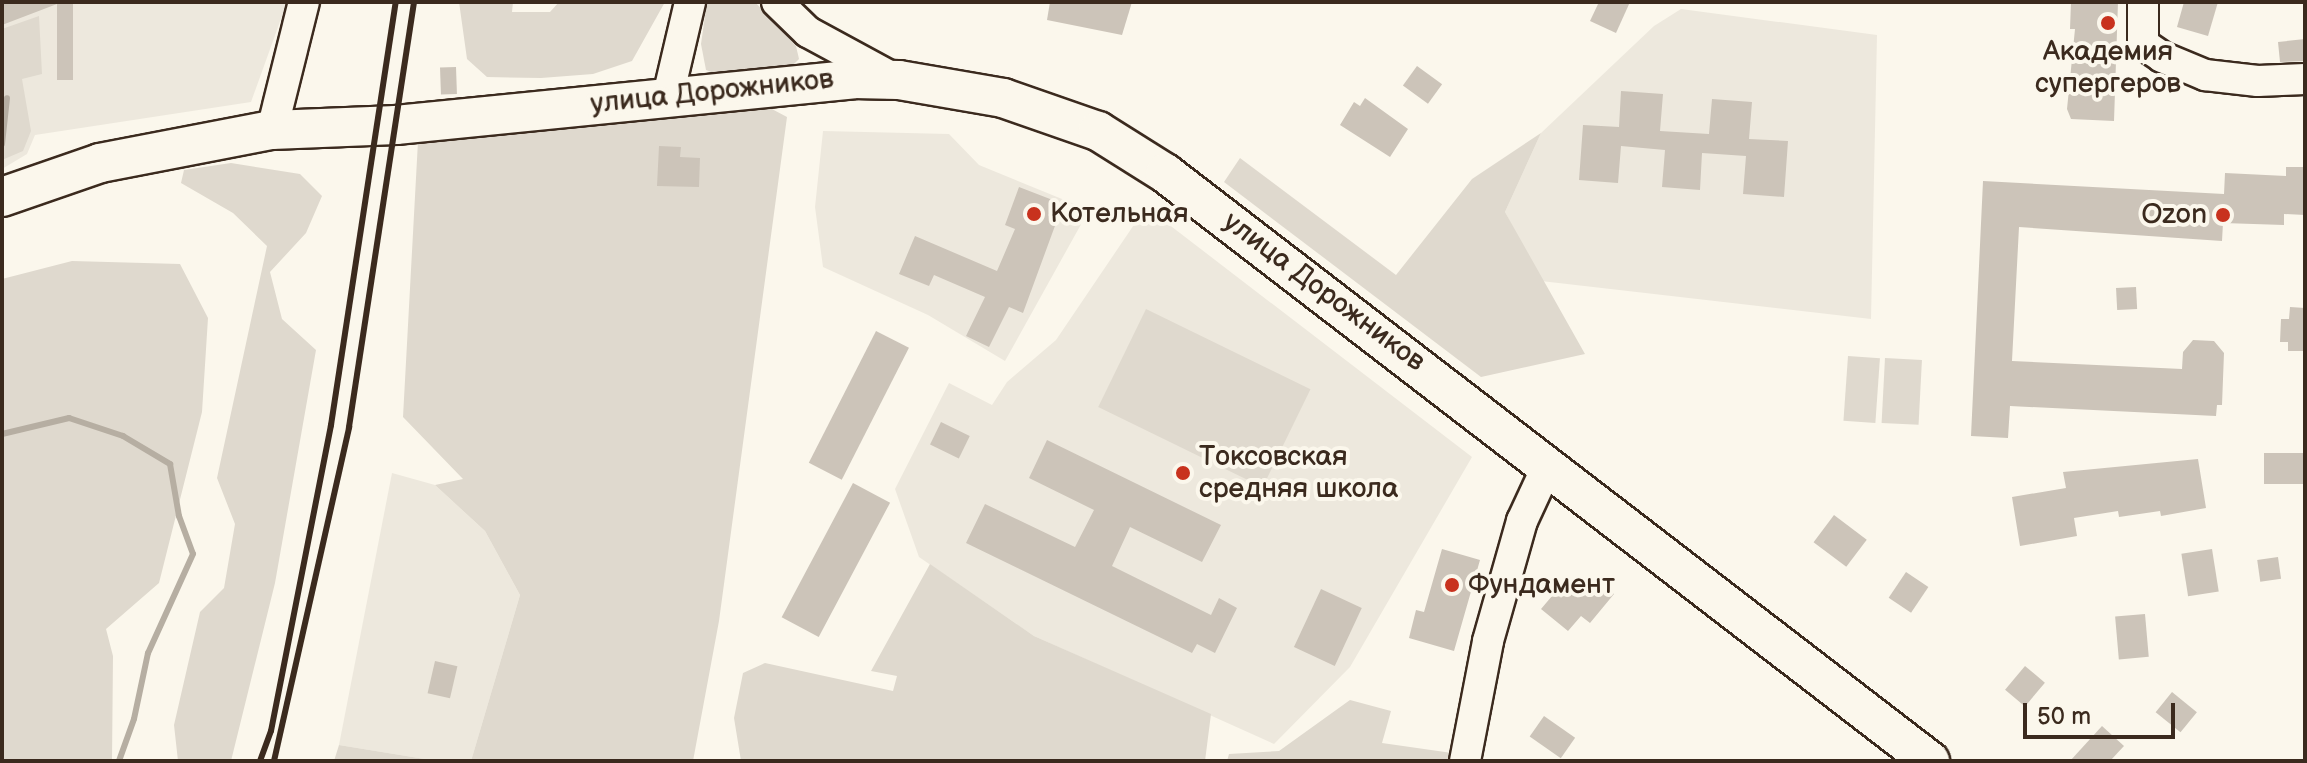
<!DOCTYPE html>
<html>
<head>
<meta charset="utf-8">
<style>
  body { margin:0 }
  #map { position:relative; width:2307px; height:763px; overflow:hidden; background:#fbf7ec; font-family:"Balsamiq Sans",sans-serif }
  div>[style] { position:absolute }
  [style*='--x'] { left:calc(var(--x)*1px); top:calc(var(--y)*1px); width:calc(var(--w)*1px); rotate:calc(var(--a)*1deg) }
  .built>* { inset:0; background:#ede8dd }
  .green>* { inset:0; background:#dfd9ce; transform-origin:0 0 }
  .stream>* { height:6px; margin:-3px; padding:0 3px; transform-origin:3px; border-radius:3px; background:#b6aea2 }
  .building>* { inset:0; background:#ccc4b9; transform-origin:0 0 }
  .roads { filter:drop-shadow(2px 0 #3b2a1e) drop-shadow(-2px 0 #3b2a1e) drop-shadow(0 2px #3b2a1e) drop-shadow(0 -2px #3b2a1e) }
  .minor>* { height:30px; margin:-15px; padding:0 15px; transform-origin:15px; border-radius:15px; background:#fbf7ec }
  .major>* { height:38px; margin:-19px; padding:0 19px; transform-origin:19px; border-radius:19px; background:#fbf7ec }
  .rail>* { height:6px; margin:-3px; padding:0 3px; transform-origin:3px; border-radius:3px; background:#3b2a1e }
  .dots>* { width:22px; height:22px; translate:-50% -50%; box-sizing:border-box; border:4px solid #fbf7ec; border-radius:50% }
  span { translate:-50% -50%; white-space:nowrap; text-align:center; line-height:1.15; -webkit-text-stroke:8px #fbf7ec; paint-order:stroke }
  .poi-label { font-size:28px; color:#3b2a1e }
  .left { translate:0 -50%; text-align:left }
  .right { translate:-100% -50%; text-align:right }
  .street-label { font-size:28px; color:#3b2a1e }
  .frame { position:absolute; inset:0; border:4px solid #3b2a1e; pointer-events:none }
  .scale { position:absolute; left:2023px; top:703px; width:152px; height:36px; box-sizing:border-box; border:4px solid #3b2a1e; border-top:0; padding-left:10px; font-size:24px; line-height:28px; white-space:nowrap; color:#3b2a1e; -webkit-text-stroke:6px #fbf7ec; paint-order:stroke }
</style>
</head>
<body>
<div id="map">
  <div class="built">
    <div style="clip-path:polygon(2px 2px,287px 2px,251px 102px,35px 135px,27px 154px,2px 169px)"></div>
    <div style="clip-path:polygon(1681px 9px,1877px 35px,1871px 319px,1541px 281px,1505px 212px,1541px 133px,1654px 26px)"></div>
    <div style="clip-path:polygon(823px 131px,949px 134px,979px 165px,1089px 210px,1005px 361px,928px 315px,823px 267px,815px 207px)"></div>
    <div style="clip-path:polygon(1146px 207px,1472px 457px,1350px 667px,1274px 744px,1034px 636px,919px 557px,895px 489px,949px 383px,992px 405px,1007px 382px,1056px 340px)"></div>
    <div style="clip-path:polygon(392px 473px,435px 485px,485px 531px,520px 595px,471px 761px,437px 761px,339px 745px)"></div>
  </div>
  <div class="green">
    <div style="clip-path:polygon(459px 2px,513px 2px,512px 12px,550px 12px,559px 2px,665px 2px,632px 61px,593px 74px,541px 78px,487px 77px,467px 59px)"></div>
    <div style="clip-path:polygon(707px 2px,755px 2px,796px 46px,799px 59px,791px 67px,717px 74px,706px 70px,701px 44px)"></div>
    <div style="clip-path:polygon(39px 16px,42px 74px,22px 79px,31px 131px,23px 151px,2px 160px,2px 29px)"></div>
    <div style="clip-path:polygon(770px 108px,787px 117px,719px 621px,693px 761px,471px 761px,520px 595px,485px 531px,435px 485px,463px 479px,403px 417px,418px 141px)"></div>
    <div style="clip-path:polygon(1541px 133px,1505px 212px,1585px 354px,1481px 377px,1224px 182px,1240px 158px,1396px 275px,1472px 179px)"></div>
    <div style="clip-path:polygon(231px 163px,300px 174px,322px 196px,306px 233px,270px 272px,282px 319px,316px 350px,275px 583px,231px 761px,178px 761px,174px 725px,200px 612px,224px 588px,235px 524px,217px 478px,267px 246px,233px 213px,181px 183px,184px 170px)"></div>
    <div style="clip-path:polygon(72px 261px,180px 264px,208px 318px,202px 412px,159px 583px,106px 629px,113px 656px,112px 761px,2px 761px,2px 279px)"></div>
    <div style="left:1146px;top:309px;width:183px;height:109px;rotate:26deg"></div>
    <div style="left:1848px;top:356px;width:32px;height:65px;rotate:4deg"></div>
    <div style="left:1885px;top:358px;width:37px;height:65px;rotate:3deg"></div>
    <div style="clip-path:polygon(930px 564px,1034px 636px,1211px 714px,1205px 761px,741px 761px,734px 718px,743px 673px,765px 663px,893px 691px,897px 676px,871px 671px)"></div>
    <div style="clip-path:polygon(1350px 700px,1391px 711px,1382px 743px,1452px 753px,1451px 761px,1227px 761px,1229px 754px,1279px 751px)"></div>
    <div style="clip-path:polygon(339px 745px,437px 761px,334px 761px)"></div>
  </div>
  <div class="stream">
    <div style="--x:2;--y:144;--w:46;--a:-83.8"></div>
    <div style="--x:2;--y:434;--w:69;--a:-13.4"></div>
    <div style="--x:69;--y:418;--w:57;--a:18.4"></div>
    <div style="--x:123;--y:436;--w:55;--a:30.8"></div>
    <div style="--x:170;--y:464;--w:53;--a:80.2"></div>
    <div style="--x:179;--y:516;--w:40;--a:69.8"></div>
    <div style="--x:193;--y:554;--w:109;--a:114.4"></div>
    <div style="--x:148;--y:653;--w:67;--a:102"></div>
    <div style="--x:134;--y:719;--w:45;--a:109.7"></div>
  </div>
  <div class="building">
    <div style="clip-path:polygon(2px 2px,73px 2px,73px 80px,57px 80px,57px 4px,2px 25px)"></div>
    <div style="clip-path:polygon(1050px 2px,1132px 2px,1122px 35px,1047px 20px)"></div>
    <div style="clip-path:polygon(1599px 2px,1630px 2px,1616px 33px,1590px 21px)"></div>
    <div style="clip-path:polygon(2071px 2px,2118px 2px,2114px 121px,2071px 119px,2067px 109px,2075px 29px,2070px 29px)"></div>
    <div style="clip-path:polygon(2184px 2px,2218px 2px,2208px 36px,2177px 27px)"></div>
    <div style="clip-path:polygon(2305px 39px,2305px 61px,2280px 62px,2278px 42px)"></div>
    <div style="left:1417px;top:66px;width:31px;height:24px;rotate:36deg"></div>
    <div style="left:456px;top:67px;width:27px;height:16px;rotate:88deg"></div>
    <div style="clip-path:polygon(1621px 91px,1663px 94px,1660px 131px,1709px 134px,1712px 99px,1752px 102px,1749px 139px,1788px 141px,1784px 197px,1743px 194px,1746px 156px,1702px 153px,1700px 190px,1662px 187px,1665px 150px,1621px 146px,1618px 183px,1579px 180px,1583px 125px,1619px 127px)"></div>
    <div style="clip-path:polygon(1365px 98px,1408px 129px,1390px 157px,1340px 125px,1354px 102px,1360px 106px)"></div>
    <div style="clip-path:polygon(659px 146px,681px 147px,680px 157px,700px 158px,699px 187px,657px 186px)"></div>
    <div style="clip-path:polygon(2286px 167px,2305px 167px,2305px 215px,2284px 214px,2284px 225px,2223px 223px,2222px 241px,2019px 227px,2012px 361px,2182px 369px,2183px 352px,2193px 340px,2214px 341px,2224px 353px,2222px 405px,2217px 405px,2216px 416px,2010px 406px,2008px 438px,1971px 436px,1983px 181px,2224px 194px,2225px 173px,2286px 176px)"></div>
    <div style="clip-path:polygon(1019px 187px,1063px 204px,1023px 313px,1009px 307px,989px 347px,966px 336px,985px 297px,934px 275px,929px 286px,899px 274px,915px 236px,997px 271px,1015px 229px,1005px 225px)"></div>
    <div style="left:2136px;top:287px;width:22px;height:20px;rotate:87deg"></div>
    <div style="clip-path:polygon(2290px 307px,2305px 308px,2305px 351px,2288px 351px,2288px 342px,2280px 342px,2281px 319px,2289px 319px)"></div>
    <div style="left:876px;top:331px;width:37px;height:148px;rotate:27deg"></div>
    <div style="left:941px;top:422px;width:32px;height:25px;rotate:26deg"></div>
    <div style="clip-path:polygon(1047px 440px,1221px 525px,1202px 562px,1130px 527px,1112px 566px,1211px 615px,1219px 598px,1237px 608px,1215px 653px,1197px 644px,1192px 653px,966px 543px,985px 504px,1075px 547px,1094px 510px,1029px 478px)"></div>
    <div style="left:2264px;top:453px;width:41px;height:31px"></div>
    <div style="clip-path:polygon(2198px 459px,2206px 508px,2161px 516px,2160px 511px,2119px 517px,2118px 511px,2074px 518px,2077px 536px,2020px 546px,2012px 497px,2066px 488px,2063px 472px)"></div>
    <div style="left:853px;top:483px;width:42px;height:152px;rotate:28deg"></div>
    <div style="left:1834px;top:515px;width:41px;height:34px;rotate:37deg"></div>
    <div style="clip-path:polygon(1442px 549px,1480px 560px,1454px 651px,1409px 638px,1416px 610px,1424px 612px)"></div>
    <div style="left:2212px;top:549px;width:43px;height:31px;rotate:81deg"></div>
    <div style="left:2278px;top:557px;width:22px;height:21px;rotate:82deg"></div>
    <div style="left:1906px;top:572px;width:27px;height:31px;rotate:34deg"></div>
    <div style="clip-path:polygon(1569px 576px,1593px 595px,1602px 584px,1614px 594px,1590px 623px,1581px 616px,1568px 631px,1541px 609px)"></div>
    <div style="left:1321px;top:589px;width:45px;height:64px;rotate:25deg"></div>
    <div style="left:2145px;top:614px;width:43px;height:30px;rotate:85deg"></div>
    <div style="left:435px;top:661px;width:23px;height:33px;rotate:13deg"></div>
    <div style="left:2025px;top:666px;width:26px;height:31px;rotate:40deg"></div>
    <div style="left:2172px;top:692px;width:32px;height:26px;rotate:39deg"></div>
    <div style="left:1544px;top:716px;width:38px;height:25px;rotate:35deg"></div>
    <div style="clip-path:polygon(2102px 726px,2124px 746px,2110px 761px,2070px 761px)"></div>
  </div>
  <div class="roads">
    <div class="minor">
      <div style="--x:777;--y:2;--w:43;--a:44.1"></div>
      <div style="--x:808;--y:32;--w:99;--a:28.4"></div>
      <div style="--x:2143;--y:2;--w:42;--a:90"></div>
      <div style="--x:2143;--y:44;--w:23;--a:34"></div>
      <div style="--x:2162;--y:57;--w:47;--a:22.7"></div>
      <div style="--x:2205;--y:75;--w:53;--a:6.5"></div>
      <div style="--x:2258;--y:81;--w:47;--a:-2.4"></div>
      <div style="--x:668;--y:96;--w:97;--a:-76.8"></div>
      <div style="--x:272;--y:130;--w:132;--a:-76"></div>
      <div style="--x:1465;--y:761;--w:122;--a:-79.1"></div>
      <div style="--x:1488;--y:641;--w:125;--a:-74.2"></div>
      <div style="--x:1522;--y:521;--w:62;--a:-65.1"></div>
    </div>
    <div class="major">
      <div style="--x:2;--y:197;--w:104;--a:-19.1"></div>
      <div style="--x:100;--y:163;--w:175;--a:-10.9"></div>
      <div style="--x:272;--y:130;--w:124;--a:-2.3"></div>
      <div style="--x:396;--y:125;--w:460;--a:-5.7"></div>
      <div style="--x:854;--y:79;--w:45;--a:1.3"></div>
      <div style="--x:899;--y:80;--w:106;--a:9.8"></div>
      <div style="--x:1003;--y:98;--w:101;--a:19.2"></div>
      <div style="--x:1098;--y:131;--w:79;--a:32.1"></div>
      <div style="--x:1165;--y:173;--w:965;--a:37.55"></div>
    </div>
  </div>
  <div class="rail">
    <div style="--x:260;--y:761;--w:32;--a:-70"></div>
    <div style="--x:271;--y:731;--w:312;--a:-78.9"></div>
    <div style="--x:331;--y:425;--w:428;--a:-81.3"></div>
    <div style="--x:274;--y:761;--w:342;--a:-77.3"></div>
    <div style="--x:349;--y:427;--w:430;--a:-81.3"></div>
  </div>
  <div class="dots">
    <div style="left:2108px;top:23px;background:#c8321e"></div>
    <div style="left:1034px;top:214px;background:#c8321e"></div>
    <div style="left:2223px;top:215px;background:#c8321e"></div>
    <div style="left:1183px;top:473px;background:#c8321e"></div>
    <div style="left:1452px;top:585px;background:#c8321e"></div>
  </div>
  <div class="poi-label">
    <span style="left:2108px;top:68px">Академия<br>супергеров</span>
    <span class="left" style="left:1050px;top:214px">Котельная</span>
    <span class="right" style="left:2207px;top:215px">Ozon</span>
    <span class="left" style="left:1199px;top:473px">Токсовская<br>средняя школа</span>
    <span class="left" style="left:1468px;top:585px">Фундамент</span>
  </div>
  <div class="street-label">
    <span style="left:712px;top:92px;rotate:-6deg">улица Дорожников</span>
    <span style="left:1324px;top:292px;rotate:37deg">улица Дорожников</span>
  </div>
  <div class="frame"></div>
  <div class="scale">50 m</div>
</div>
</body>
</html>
